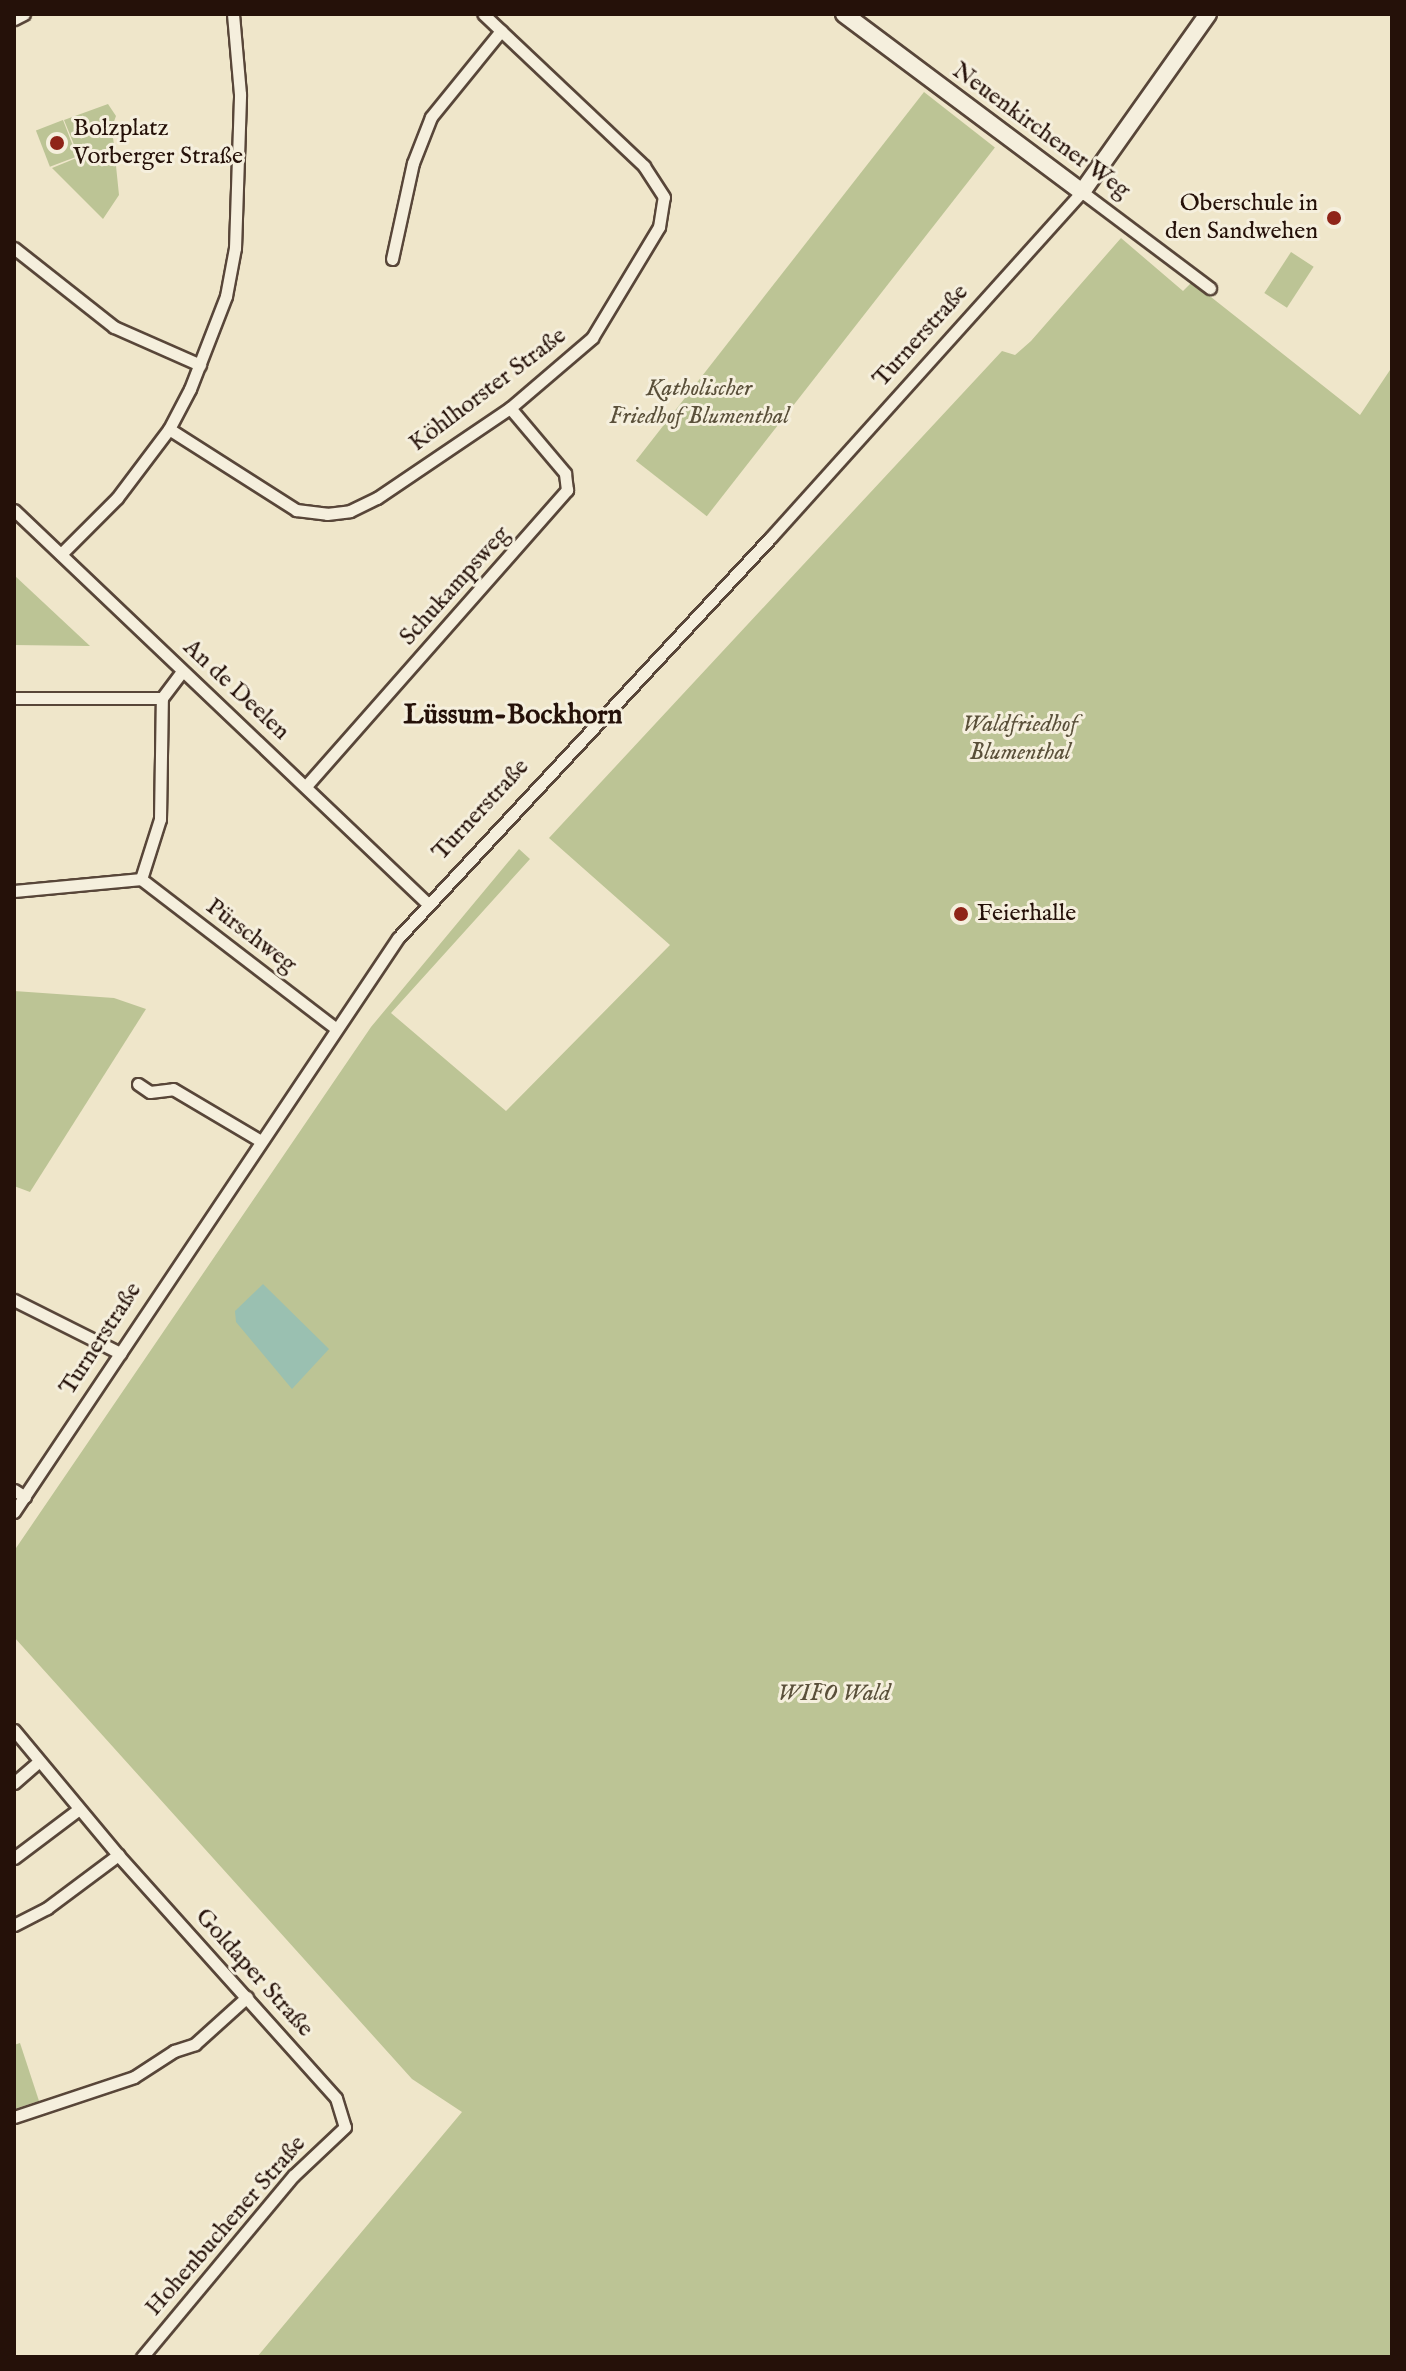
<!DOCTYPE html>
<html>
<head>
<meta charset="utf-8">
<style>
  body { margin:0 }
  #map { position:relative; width:1406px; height:2371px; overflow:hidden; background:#efe6ca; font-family:"IM FELL English",serif }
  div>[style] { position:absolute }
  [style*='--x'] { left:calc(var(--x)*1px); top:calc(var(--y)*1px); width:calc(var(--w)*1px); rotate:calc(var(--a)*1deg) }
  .green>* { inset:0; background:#bcc495; transform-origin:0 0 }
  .water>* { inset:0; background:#9ac0b1 }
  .roads { filter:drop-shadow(2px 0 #584639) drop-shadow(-2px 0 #584639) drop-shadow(0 2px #584639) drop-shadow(0 -2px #584639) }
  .street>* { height:11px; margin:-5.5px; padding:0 5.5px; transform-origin:5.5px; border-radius:5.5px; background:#f5efdd }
  .secondary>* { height:16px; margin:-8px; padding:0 8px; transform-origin:8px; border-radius:8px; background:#f5efdd }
  .dots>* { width:22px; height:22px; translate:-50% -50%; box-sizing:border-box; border:4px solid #f5efdd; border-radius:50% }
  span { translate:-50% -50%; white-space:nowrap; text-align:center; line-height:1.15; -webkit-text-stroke:6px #f5efdd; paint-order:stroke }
  .poi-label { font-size:24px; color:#251109 }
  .left { translate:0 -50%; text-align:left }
  .right { translate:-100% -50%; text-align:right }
  .street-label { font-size:24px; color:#251109 }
  .park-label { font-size:24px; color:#5a503a; font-style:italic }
  .quarter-label { font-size:28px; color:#251109; font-weight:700 }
  .frame { position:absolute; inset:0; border:16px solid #251109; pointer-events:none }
</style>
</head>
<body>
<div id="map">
  <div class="green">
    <div style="left:924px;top:92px;width:90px;height:468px;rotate:38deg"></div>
    <div style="clip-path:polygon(108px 104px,116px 116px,112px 127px,119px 195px,103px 219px,52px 168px,79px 157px,64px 120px)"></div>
    <div style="left:63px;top:120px;width:39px;height:29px;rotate:69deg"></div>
    <div style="clip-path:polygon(1121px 238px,1183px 291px,1192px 282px,1360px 415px,1392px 367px,1392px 2357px,257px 2357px,462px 2112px,412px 2079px,14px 1637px,14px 1551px,371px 1027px,519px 849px,530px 859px,391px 1013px,506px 1111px,670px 945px,549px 838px,1002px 351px,1015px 355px,1031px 341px)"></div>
    <div style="left:1291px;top:252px;width:27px;height:49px;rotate:33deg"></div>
    <div style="clip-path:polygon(14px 575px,90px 646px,14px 645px)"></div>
    <div style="clip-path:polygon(14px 991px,114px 998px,146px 1009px,30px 1192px,14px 1186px)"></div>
    <div style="clip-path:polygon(20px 2043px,39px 2101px,14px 2109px,14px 2045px)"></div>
  </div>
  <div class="water">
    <div style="clip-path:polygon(263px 1284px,329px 1349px,292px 1389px,236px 1322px,235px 1311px)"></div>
  </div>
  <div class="roads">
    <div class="street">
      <div style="--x:14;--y:19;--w:11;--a:-27"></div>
      <div style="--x:14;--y:248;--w:127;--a:38.3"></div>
      <div style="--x:114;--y:327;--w:94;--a:23.8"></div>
      <div style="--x:392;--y:259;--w:98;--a:-77.7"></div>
      <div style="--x:413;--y:163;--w:49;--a:-68.6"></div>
      <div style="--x:431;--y:117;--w:111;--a:-50.9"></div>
      <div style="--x:169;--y:429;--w:151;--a:32.5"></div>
      <div style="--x:296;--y:510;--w:31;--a:7"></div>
      <div style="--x:327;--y:514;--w:23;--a:-7"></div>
      <div style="--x:350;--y:511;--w:30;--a:-26"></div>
      <div style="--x:377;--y:498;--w:161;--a:-34.1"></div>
      <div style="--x:510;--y:408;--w:108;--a:-40.5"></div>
      <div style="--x:592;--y:338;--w:130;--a:-58.9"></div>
      <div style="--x:659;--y:227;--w:30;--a:-81"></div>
      <div style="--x:664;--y:197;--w:37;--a:-123"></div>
      <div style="--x:644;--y:166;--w:221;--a:-136.6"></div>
      <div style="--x:14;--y:510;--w:570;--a:43.58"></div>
      <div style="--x:61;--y:554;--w:79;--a:-45"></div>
      <div style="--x:117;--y:498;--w:86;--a:-53"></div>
      <div style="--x:169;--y:429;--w:45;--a:-62.3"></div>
      <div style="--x:190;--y:389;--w:100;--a:-68.8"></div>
      <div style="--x:226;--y:296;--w:49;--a:-79.4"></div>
      <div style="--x:235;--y:248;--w:154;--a:-88.1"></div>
      <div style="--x:240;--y:94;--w:80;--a:-95"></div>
      <div style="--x:14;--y:698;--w:148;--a:0"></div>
      <div style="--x:306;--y:786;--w:395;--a:-48.6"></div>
      <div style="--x:567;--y:490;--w:17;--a:-97"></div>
      <div style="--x:565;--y:473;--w:85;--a:-130.2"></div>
      <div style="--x:141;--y:879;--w:63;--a:-72.4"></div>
      <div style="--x:160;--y:819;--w:121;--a:-89.1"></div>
      <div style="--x:162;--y:698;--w:34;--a:-53"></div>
      <div style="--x:14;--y:891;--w:128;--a:-5.4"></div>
      <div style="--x:141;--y:879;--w:245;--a:37.5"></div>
      <div style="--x:138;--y:1084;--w:14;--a:34"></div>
      <div style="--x:150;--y:1092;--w:23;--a:-7"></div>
      <div style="--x:173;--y:1089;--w:102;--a:30.6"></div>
      <div style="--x:14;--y:1300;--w:119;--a:26.6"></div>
      <div style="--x:14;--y:1490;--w:13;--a:32"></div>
      <div style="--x:14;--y:1512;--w:691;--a:-56.22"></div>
      <div style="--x:398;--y:938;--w:548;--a:-47.07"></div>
      <div style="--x:771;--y:537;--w:464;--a:-48"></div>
      <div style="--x:1082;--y:192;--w:160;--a:36.9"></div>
      <div style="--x:14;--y:1730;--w:163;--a:50.2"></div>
      <div style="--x:118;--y:1855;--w:326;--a:48.1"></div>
      <div style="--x:336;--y:2098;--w:30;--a:73"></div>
      <div style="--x:345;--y:2127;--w:71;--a:136.7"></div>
      <div style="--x:293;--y:2176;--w:236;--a:129.8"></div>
      <div style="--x:14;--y:1783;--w:33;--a:-41"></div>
      <div style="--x:14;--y:1858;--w:81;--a:-37"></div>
      <div style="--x:14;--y:1925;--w:37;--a:-27"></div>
      <div style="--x:47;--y:1908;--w:89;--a:-36.7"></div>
      <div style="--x:14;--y:2117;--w:126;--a:-18.4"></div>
      <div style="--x:134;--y:2077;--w:48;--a:-33"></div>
      <div style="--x:174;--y:2051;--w:22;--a:-18"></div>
      <div style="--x:195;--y:2044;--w:70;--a:-42.1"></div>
    </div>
    <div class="secondary">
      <div style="--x:844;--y:14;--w:297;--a:36.8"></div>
      <div style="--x:1082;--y:192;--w:218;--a:-54.7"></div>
    </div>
  </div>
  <div class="dots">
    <div style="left:57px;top:143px;background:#8f2418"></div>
    <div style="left:1334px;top:218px;background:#8f2418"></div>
    <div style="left:961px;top:914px;background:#8f2418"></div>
  </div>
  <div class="poi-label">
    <span class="left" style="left:73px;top:143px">Bolzplatz<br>Vorberger Straße</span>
    <span class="right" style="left:1318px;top:218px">Oberschule in<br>den Sandwehen</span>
    <span class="left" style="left:977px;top:914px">Feierhalle</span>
  </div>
  <div class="street-label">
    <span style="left:1041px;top:131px;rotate:36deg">Neuenkirchener Weg</span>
    <span style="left:921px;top:336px;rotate:-48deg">Turnerstraße</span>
    <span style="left:488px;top:390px;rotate:-37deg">Köhlhorster Straße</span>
    <span style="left:455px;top:586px;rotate:-48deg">Schukampsweg</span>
    <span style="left:236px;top:690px;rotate:43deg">An de Deelen</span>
    <span style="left:481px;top:810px;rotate:-47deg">Turnerstraße</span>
    <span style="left:251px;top:936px;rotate:37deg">Pürschweg</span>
    <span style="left:101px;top:1339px;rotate:-57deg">Turnerstraße</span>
    <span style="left:254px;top:1973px;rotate:48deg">Goldaper Straße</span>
    <span style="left:226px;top:2226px;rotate:-49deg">Hohenbuchener Straße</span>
  </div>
  <div class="park-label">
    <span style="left:699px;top:403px">Katholischer<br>Friedhof Blumenthal</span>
    <span style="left:1020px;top:739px">Waldfriedhof<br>Blumenthal</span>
    <span style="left:834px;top:1694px">WIFO Wald</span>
  </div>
  <div class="quarter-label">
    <span style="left:513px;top:716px">Lüssum-Bockhorn</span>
  </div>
  <div class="frame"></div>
</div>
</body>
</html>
